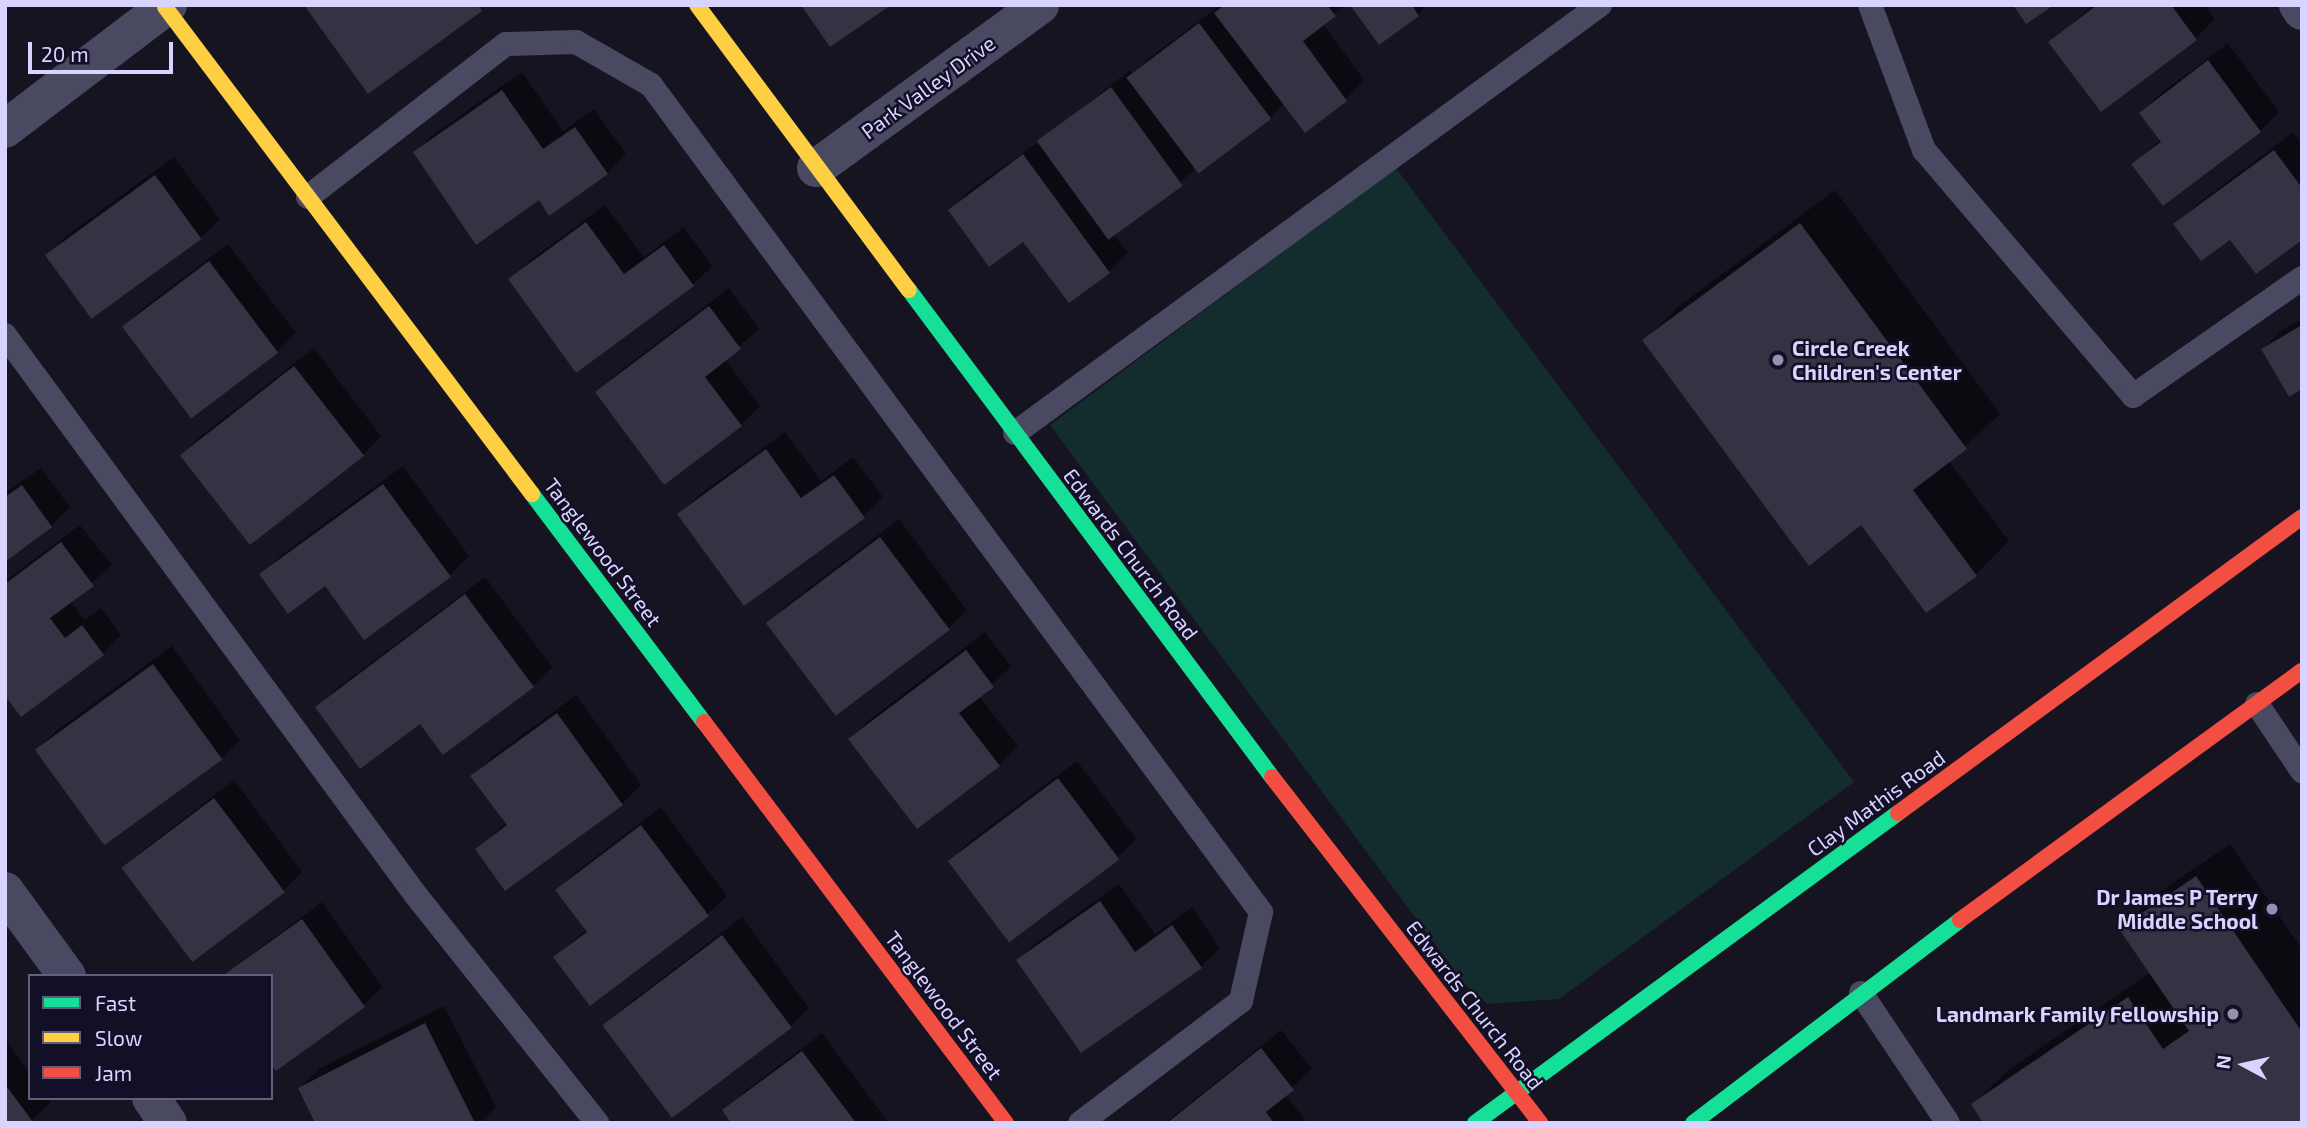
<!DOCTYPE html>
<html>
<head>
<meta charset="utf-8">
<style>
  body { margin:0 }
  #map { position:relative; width:2307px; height:1128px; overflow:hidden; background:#161421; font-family:"Exo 2",sans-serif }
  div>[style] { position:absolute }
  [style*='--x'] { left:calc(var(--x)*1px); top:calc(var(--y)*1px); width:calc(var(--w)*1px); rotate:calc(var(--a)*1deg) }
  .green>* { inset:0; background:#132c2d }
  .shadow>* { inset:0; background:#0007 }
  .building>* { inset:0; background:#343243; transform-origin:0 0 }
  .lane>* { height:24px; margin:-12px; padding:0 12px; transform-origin:12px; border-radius:12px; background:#4a4962 }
  .street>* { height:38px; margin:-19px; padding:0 19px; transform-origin:19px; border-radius:19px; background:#4a4962 }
  .fast>* { height:16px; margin:-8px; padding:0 8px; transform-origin:8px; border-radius:8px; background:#16e098 }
  .slow>* { height:16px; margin:-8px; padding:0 8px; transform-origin:8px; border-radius:8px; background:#ffcf43 }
  .jam>* { height:16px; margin:-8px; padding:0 8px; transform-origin:8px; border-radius:8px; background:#f24e42 }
  .dots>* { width:19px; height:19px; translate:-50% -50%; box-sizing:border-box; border:4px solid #130f26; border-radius:50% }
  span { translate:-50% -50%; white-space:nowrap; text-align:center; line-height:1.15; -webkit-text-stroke:5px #130f26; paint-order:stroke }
  .street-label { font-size:21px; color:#d9d4ff }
  .poi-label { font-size:21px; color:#d9d4ff; font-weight:700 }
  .left { translate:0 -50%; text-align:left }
  .right { translate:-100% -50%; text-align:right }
  .frame { position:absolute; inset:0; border:7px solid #d9d4ff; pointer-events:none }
  .legend { position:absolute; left:28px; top:974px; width:245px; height:126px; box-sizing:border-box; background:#130f26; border:2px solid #625e7d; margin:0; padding:9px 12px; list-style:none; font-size:21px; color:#d9d4ff }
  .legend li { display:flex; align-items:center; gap:14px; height:35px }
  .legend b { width:35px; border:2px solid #625e7d }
  .north { position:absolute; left:2209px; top:1030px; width:70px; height:70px; -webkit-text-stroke:5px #130f26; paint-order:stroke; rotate:278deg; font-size:19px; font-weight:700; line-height:28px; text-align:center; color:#d9d4ff }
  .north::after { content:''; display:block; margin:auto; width:24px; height:32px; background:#d9d4ff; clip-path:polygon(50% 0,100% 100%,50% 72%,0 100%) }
  .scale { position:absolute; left:28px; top:42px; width:145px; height:32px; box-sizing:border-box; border:4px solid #d9d4ff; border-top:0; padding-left:9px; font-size:21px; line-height:24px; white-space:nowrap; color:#d9d4ff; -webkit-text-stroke:5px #130f26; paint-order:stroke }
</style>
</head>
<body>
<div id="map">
  <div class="green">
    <div style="clip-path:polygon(1396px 168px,1854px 782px,1559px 999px,1487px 1004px,1466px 986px,1050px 425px)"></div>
  </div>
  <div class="shadow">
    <div style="clip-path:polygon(1224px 5px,1344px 5px,1323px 24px,1364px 80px,1346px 99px,1284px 103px,1270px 118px,1197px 168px,1114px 235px,1128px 253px,1109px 272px,950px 210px,969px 191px,1044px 138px,1130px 70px,1133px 74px,1148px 59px,1219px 6px,1221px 8px)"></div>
    <div style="clip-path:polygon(1352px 5px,1427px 5px,1418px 14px)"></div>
    <div style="clip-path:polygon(2093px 5px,2204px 5px,2215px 19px,2196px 38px,2102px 109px,2051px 42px)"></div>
    <div style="clip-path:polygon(2228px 43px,2279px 112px,2260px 131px,2163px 203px,2134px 164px,2161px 139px,2141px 113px,2160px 94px)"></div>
    <div style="clip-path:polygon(522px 72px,563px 131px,594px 109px,626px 154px,607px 173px,539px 198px,415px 153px,434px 134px)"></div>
    <div style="clip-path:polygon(2293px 132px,2302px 143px,2302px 237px,2230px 237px,2176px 224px,2195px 206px)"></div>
    <div style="clip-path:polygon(174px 157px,220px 219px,201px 238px,47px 255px,66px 236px)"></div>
    <div style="clip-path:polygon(1835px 190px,2000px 414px,1949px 461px,2009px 541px,1975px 575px,1862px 523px,1644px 341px,1678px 307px)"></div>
    <div style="clip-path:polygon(605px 205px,644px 257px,684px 227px,712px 266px,693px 285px,510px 280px,529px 261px)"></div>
    <div style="clip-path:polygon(228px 244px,296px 333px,277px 352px,124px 327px,143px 308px)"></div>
    <div style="clip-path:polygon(729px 288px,759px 329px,725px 359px,760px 406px,741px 425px,597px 392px,616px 374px)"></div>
    <div style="clip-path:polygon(2302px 319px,2302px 387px,2263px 349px,2282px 330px)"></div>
    <div style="clip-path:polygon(314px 348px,381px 436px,363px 455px,182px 455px,201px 436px)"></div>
    <div style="clip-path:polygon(785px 432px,821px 481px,853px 457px,883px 497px,864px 516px,745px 604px,680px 514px,699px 495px)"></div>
    <div style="clip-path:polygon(403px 466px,469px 556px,450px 575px,364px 638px,325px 584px,261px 575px,280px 556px)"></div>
    <div style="clip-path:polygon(41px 468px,70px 507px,51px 526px,5px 560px,5px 493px)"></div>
    <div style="clip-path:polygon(899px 519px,967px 610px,948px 629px,768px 624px,787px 605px)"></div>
    <div style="clip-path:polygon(80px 525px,112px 565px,70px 601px,85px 620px,101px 608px,121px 635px,102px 654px,5px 693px,5px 581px)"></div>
    <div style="clip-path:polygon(485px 577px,552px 667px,533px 686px,420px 721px,317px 708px,336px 689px)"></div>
    <div style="clip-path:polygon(985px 632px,1011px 667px,979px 696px,1018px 746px,999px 765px,850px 739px,869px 720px)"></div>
    <div style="clip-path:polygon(172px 646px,240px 740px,221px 759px,105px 844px,37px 750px,56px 731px)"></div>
    <div style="clip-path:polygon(576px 695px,641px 785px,622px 804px,506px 889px,477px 849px,507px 822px,473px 776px,492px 757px)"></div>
    <div style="clip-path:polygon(1077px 761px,1136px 839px,1117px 858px,950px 861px,969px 842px)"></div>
    <div style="clip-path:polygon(234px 780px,302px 872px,283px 891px,124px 869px,143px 850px)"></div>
    <div style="clip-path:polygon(661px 807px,727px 896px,708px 914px,556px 957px,587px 929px,558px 890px,577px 871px)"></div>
    <div style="clip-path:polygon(2230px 844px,2302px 949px,2302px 1123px,1973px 1104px,2007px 1071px,2151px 972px,2122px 929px,2155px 895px)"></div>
    <div style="clip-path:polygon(1119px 884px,1155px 934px,1192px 907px,1220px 948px,1201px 967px,1018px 960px,1037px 942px)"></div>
    <div style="clip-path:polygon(322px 902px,382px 987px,363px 1006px,271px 976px,222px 976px)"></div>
    <div style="clip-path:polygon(742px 917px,809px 1008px,790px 1027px,605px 1026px,624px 1007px)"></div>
    <div style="clip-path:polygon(444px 1006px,496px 1107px,480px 1123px,317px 1123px,300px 1088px,319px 1069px)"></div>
    <div style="clip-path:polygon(1281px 1030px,1312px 1069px,1285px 1094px,1308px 1123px,1165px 1123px)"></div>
    <div style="clip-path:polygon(822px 1033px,887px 1121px,734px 1123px,725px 1111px,744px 1092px)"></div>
    <div style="clip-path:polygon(5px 1039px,30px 1073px,30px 1098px,48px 1098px,51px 1102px,29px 1123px,5px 1123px)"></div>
  </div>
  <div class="building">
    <div style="clip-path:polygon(304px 5px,478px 5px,482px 11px,368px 94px)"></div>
    <div style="clip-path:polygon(801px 5px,891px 5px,830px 47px)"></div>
    <div style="clip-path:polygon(1224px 5px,1327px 5px,1336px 16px,1303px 41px,1347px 101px,1305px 133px,1214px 13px)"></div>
    <div style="clip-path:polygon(1350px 5px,1412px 5px,1419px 16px,1379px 45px)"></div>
    <div style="clip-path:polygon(2013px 5px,2054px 5px,2026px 24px)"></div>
    <div style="clip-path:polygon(2097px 5px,2171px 5px,2197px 40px,2101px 112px,2048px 42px)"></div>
    <div style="left:1199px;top:23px;width:120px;height:91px;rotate:53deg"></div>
    <div style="clip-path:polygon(2208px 60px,2261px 132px,2163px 206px,2131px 164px,2161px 142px,2139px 113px)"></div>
    <div style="left:1111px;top:87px;width:122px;height:92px;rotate:54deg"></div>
    <div style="clip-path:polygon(502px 90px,543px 149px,575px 127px,608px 174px,549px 216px,539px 200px,476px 245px,413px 152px)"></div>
    <div style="clip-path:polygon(2274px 150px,2302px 188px,2302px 240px,2256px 274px,2230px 240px,2201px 261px,2173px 224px)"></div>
    <div style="clip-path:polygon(1023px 154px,1110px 273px,1069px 303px,1023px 242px,989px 267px,948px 210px)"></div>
    <div style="left:155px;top:175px;width:79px;height:136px;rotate:54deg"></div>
    <div style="clip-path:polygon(586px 222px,624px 274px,664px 245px,694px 286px,576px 373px,508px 279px)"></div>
    <div style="clip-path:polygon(1800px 223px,1967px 449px,1913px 490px,1977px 576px,1926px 613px,1861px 525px,1809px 566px,1642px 340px)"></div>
    <div style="left:209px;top:261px;width:115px;height:109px;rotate:53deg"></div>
    <div style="clip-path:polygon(709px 306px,741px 349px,705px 377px,742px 426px,664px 485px,595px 392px)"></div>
    <div style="clip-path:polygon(2302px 325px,2302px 389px,2289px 397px,2261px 349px)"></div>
    <div style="left:294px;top:366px;width:114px;height:145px;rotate:52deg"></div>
    <div style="clip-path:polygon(766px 449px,801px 498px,834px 475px,865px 518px,744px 606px,677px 514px)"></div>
    <div style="clip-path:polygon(383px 484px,451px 577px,364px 640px,325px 586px,288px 614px,259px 574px)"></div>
    <div style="clip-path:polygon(22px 485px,52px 527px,5px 562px,5px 497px)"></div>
    <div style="left:880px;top:537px;width:116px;height:143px;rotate:53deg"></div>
    <div style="clip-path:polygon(61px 542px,94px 586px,50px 618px,65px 638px,82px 625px,104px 655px,21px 717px,5px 696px,5px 584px)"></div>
    <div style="clip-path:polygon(465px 594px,534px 687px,443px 755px,420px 724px,360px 769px,315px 707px)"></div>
    <div style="clip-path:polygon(966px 650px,994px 687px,959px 713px,1000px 766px,917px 829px,848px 739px)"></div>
    <div style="left:153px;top:664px;width:118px;height:146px;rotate:54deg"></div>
    <div style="clip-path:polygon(557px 713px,623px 805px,505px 891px,475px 849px,507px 825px,470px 776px)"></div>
    <div style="left:1058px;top:778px;width:102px;height:138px;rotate:53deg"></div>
    <div style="left:214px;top:798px;width:118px;height:116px;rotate:53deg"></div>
    <div style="clip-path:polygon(641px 825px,709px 916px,590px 1006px,553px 957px,587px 932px,555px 890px)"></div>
    <div style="clip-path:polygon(2196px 876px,2302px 1032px,2302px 1123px,1983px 1123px,1971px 1104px,2128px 997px,2163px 1049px,2189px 1031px,2119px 929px)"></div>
    <div style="clip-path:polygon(1100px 901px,1135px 952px,1172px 925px,1202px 968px,1081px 1053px,1016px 960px)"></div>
    <div style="clip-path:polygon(302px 919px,365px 1007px,276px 1071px,271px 1065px,271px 976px,222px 976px)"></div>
    <div style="left:722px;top:935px;width:116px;height:150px;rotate:53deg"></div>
    <div style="clip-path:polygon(425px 1023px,475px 1123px,315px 1123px,298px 1088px)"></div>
    <div style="clip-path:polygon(1261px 1048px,1294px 1090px,1266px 1112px,1274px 1123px,1167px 1123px)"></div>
    <div style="clip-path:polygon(802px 1051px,856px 1123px,731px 1123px,722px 1110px)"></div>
    <div style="clip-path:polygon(5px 1084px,33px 1122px,32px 1123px,5px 1123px)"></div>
  </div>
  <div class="lane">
    <div style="--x:1870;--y:5;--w:155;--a:69.6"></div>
    <div style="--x:1924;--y:150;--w:323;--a:49.6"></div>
    <div style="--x:2133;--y:396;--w:206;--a:-34.9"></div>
    <div style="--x:308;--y:197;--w:250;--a:-37.7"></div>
    <div style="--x:506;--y:44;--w:70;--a:-1.6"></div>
    <div style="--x:576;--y:42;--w:86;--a:29.8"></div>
    <div style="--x:651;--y:85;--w:1028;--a:53.59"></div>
    <div style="--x:1261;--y:912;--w:91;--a:102.7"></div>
    <div style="--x:1241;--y:1001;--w:202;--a:142.8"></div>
    <div style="--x:5;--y:335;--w:693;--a:53.74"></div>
    <div style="--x:415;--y:894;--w:293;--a:51.5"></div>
    <div style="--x:1015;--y:433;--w:725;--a:-36.19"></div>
    <div style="--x:2257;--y:704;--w:81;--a:56.1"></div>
    <div style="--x:1861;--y:993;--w:156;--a:56.2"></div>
  </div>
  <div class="street">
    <div style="--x:2298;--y:5;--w:7;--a:56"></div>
    <div style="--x:5;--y:129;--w:205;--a:-37.3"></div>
    <div style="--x:816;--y:168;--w:277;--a:-36"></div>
    <div style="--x:5;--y:891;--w:105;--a:53.9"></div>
    <div style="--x:151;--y:1098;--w:30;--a:56"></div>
  </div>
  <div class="fast">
    <div style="--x:909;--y:290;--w:607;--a:53.3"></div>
    <div style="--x:532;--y:494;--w:286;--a:53"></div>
    <div style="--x:1475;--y:1123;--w:524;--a:-36.24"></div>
    <div style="--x:1693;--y:1123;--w:335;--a:-37.2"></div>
  </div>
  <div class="slow">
    <div style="--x:697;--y:5;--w:355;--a:53.4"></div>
    <div style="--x:165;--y:7;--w:610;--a:53"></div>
  </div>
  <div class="jam">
    <div style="--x:704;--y:722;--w:502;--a:53.02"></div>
    <div style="--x:1272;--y:777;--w:438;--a:52.2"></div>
    <div style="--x:1898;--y:813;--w:501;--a:-36.23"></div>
    <div style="--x:1960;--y:920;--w:423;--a:-36.1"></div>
  </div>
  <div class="dots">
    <div style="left:1778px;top:360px;background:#9591b1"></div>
    <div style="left:2272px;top:909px;background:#9591b1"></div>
    <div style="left:2233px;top:1014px;background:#9591b1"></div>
  </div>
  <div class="street-label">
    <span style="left:928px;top:87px;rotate:-36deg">Park Valley Drive</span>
    <span style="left:603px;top:552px;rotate:53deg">Tanglewood Street</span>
    <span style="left:1131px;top:554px;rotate:53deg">Edwards Church Road</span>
    <span style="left:1876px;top:803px;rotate:-36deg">Clay Mathis Road</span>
    <span style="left:944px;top:1005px;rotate:53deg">Tanglewood Street</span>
    <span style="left:1475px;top:1005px;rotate:52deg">Edwards Church Road</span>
  </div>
  <div class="poi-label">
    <span class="left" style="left:1792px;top:360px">Circle Creek<br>Children's Center</span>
    <span class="right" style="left:2258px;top:909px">Dr James P Terry<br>Middle School</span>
    <span class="right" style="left:2219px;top:1014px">Landmark Family Fellowship</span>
  </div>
  <div class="frame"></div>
  <ul class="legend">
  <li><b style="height:9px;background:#16e098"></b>Fast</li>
  <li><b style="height:9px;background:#ffcf43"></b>Slow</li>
  <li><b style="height:9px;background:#f24e42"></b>Jam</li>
  </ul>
  <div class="north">N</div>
  <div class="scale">20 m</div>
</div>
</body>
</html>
